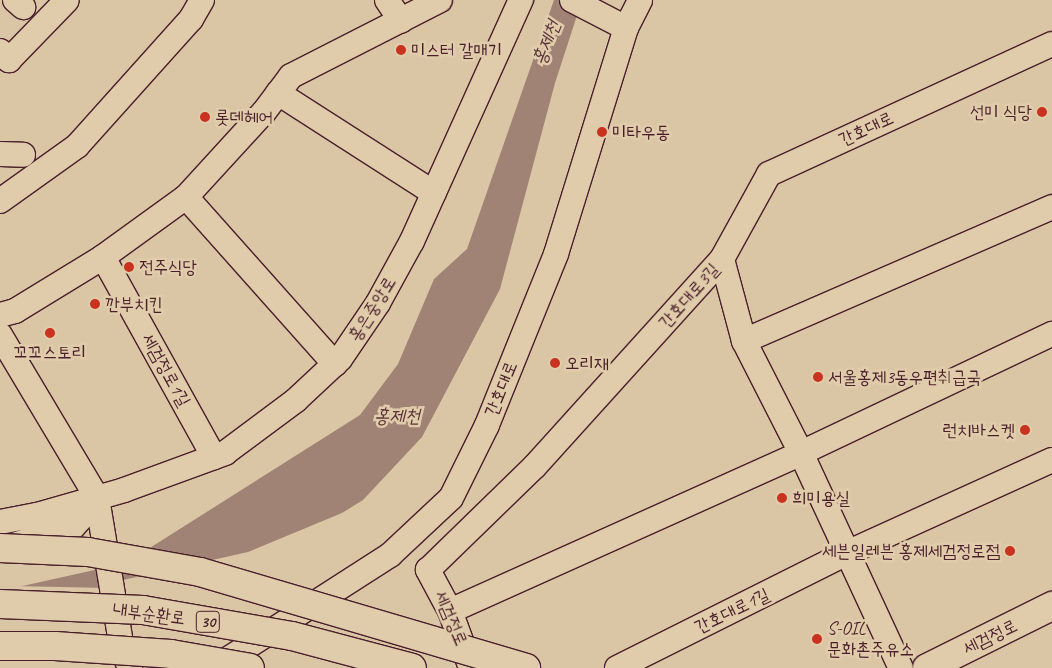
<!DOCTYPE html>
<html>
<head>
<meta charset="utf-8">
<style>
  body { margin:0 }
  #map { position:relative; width:1052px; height:668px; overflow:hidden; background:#dac5a5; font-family:Caveat,"Poor Story",sans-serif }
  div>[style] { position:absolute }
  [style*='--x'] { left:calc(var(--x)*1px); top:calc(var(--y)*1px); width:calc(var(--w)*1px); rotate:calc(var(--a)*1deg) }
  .water>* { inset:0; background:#a08375 }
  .pier>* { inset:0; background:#dac5a5 }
  .roads { filter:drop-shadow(1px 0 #4a1f2b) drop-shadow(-1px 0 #4a1f2b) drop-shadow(0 1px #4a1f2b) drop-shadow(0 -1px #4a1f2b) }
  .street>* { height:24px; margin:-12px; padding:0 12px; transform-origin:12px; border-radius:12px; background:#e0ccaa }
  .secondary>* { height:28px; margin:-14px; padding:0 14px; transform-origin:14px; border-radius:14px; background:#e0ccaa }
  .primary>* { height:28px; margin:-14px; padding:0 14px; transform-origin:14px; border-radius:14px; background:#e0ccaa }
  .bridges { filter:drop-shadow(1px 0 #4a1f2b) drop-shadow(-1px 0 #4a1f2b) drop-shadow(0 1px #4a1f2b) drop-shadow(0 -1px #4a1f2b) }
  .highway-bridge>* { height:28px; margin:-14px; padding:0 14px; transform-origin:14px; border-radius:14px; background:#e0ccaa }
  .dots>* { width:14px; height:14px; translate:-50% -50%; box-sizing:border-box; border:2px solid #e0ccaa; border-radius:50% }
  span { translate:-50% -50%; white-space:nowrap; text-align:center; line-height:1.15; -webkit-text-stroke:5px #e0ccaa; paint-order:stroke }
  .shield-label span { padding:1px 4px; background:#e0ccaa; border:1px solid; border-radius:4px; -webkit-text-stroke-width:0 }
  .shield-label { font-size:16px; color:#4a1f2b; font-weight:700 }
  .poi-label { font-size:18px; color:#4a1f2b }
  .left { translate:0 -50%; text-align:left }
  .right { translate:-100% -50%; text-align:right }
  .street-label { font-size:18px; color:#4a1f2b }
  .water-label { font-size:19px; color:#5b333a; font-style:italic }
</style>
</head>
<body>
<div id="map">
  <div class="water">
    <div style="clip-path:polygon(554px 0,582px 0,555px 83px,500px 289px,422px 437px,363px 500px,342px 513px,248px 552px,123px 580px,18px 618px,0 591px,126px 563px,360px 415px,398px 364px,434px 279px,467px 249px)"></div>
  </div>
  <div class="pier">
    <div style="clip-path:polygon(13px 586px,108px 588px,19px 620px,0 623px,0 589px)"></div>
  </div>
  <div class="roads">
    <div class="street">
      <div style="--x:15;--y:0;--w:11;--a:41"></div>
      <div style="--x:387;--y:0;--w:25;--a:56"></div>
      <div style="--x:572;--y:0;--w:61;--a:27.4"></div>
      <div style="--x:0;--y:51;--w:13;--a:45"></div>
      <div style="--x:9;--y:60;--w:83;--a:-46"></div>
      <div style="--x:278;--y:93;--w:185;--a:32.7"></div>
      <div style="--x:0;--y:154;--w:23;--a:2"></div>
      <div style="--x:186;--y:197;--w:224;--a:48.3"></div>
      <div style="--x:0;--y:201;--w:95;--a:-35.5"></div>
      <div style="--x:77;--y:146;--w:171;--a:-48.1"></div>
      <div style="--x:191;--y:19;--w:22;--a:-60"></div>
      <div style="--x:103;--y:257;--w:229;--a:61"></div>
      <div style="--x:722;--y:259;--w:85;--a:75"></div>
      <div style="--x:744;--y:341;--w:126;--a:63"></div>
      <div style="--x:801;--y:453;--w:237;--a:65.1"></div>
      <div style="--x:0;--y:315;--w:16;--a:-15"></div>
      <div style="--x:15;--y:311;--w:103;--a:-31.5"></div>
      <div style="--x:103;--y:257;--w:102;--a:-35.9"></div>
      <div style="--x:186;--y:197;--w:115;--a:-47.5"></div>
      <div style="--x:264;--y:112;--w:45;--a:-53.1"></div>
      <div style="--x:291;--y:76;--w:167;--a:-27"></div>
      <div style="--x:0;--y:335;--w:190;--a:59.2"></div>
      <div style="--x:97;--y:498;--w:153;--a:80.6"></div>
      <div style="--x:122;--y:649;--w:21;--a:67"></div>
      <div style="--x:744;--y:341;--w:336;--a:-23.5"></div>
      <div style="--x:0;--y:522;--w:38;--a:-11"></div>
      <div style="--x:37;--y:515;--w:91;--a:-16"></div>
      <div style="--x:124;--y:490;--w:108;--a:-20.1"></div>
      <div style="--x:225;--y:453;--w:89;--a:-36.7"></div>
      <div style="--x:296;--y:400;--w:60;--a:-43"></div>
      <div style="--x:340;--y:359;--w:68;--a:-55.8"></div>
      <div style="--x:378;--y:303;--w:71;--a:-61.3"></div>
      <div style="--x:412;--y:241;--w:265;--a:-65.7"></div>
      <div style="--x:450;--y:611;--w:385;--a:-24.2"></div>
      <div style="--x:801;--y:453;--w:278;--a:-25.4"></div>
      <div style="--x:214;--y:668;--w:209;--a:-32.7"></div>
      <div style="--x:390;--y:555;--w:83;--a:-43.1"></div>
      <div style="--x:451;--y:498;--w:81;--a:-63.7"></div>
      <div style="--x:487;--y:425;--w:184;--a:-68"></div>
      <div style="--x:556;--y:254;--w:237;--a:-72.8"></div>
      <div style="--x:626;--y:28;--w:31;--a:-63"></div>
      <div style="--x:471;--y:668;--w:61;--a:-110.2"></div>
      <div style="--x:450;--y:611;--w:47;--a:-118.2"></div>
      <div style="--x:428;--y:570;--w:149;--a:-44.2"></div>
      <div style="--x:535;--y:466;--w:279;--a:-47.9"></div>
      <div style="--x:722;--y:259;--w:97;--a:-61.1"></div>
      <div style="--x:769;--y:174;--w:311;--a:-24.7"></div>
      <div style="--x:617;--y:668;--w:257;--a:-26.6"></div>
      <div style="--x:847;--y:553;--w:225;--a:-24.4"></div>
    </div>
    <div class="secondary">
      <div style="--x:11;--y:548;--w:52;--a:-18.1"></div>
      <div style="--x:60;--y:532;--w:14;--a:-30"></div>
      <div style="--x:72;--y:525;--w:37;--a:-47"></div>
    </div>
    <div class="primary">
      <div style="--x:927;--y:668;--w:140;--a:-26.4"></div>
    </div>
  </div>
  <div class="bridges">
    <div class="highway-bridge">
      <div style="--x:0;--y:548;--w:88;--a:2.6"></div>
      <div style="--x:88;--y:552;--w:114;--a:10.1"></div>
      <div style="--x:200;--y:572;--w:340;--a:16.4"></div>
      <div style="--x:0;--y:604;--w:143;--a:2.4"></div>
      <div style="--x:143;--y:610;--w:151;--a:9.9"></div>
      <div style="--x:292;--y:636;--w:124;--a:14.9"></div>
      <div style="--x:0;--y:646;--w:55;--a:0"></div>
      <div style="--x:55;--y:646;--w:116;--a:3.9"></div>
      <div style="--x:171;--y:654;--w:80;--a:10"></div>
    </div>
  </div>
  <div class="dots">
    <div style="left:401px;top:50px;background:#c8321e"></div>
    <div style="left:1042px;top:112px;background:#c8321e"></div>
    <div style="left:205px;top:117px;background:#c8321e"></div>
    <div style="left:602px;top:132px;background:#c8321e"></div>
    <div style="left:129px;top:267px;background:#c8321e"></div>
    <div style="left:95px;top:304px;background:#c8321e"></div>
    <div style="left:50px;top:333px;background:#c8321e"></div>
    <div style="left:555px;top:363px;background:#c8321e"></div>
    <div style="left:818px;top:377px;background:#c8321e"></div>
    <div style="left:1025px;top:430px;background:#c8321e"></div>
    <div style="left:782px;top:498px;background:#c8321e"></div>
    <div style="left:1010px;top:551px;background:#c8321e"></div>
    <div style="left:817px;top:639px;background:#c8321e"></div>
  </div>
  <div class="shield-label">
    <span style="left:208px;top:622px">30</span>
  </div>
  <div class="poi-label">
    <span class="left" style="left:411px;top:50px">미스터 갈매기</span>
    <span class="right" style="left:1032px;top:112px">선미 식당</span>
    <span class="left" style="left:215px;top:117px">롯데헤어</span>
    <span class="left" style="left:612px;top:132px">미타우동</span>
    <span class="left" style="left:139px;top:267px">전주식당</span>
    <span class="left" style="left:105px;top:304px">깐부치킨</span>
    <span style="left:50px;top:352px">꼬꼬스토리</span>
    <span class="left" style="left:565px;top:363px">오리재</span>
    <span class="left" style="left:828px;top:377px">서울홍제3동우편취급국</span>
    <span class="right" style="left:1015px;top:430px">런치바스켓</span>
    <span class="left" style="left:792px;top:498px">희미용실</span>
    <span class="right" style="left:1000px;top:551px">세븐일레븐 홍제세검정로점</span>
    <span class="left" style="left:827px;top:639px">S-OIL<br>문화촌주유소</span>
  </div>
  <div class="street-label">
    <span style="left:866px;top:129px;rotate:-25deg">간호대로</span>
    <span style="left:689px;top:296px;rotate:-48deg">간호대로3길</span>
    <span style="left:372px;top:309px;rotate:-58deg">홍은중앙로</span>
    <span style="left:166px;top:370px;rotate:61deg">세검정로1길</span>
    <span style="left:501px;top:389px;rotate:-68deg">간호대로</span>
    <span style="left:732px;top:611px;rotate:-26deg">간호대로1길</span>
    <span style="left:149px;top:614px;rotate:7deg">내부순환로</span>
    <span style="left:451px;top:618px;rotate:67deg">세검정로</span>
    <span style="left:990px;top:637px;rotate:-26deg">세검정로</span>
  </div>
  <div class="water-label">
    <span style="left:547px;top:43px;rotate:-69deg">홍제천</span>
    <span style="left:397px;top:417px">홍제천</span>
  </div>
</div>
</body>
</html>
